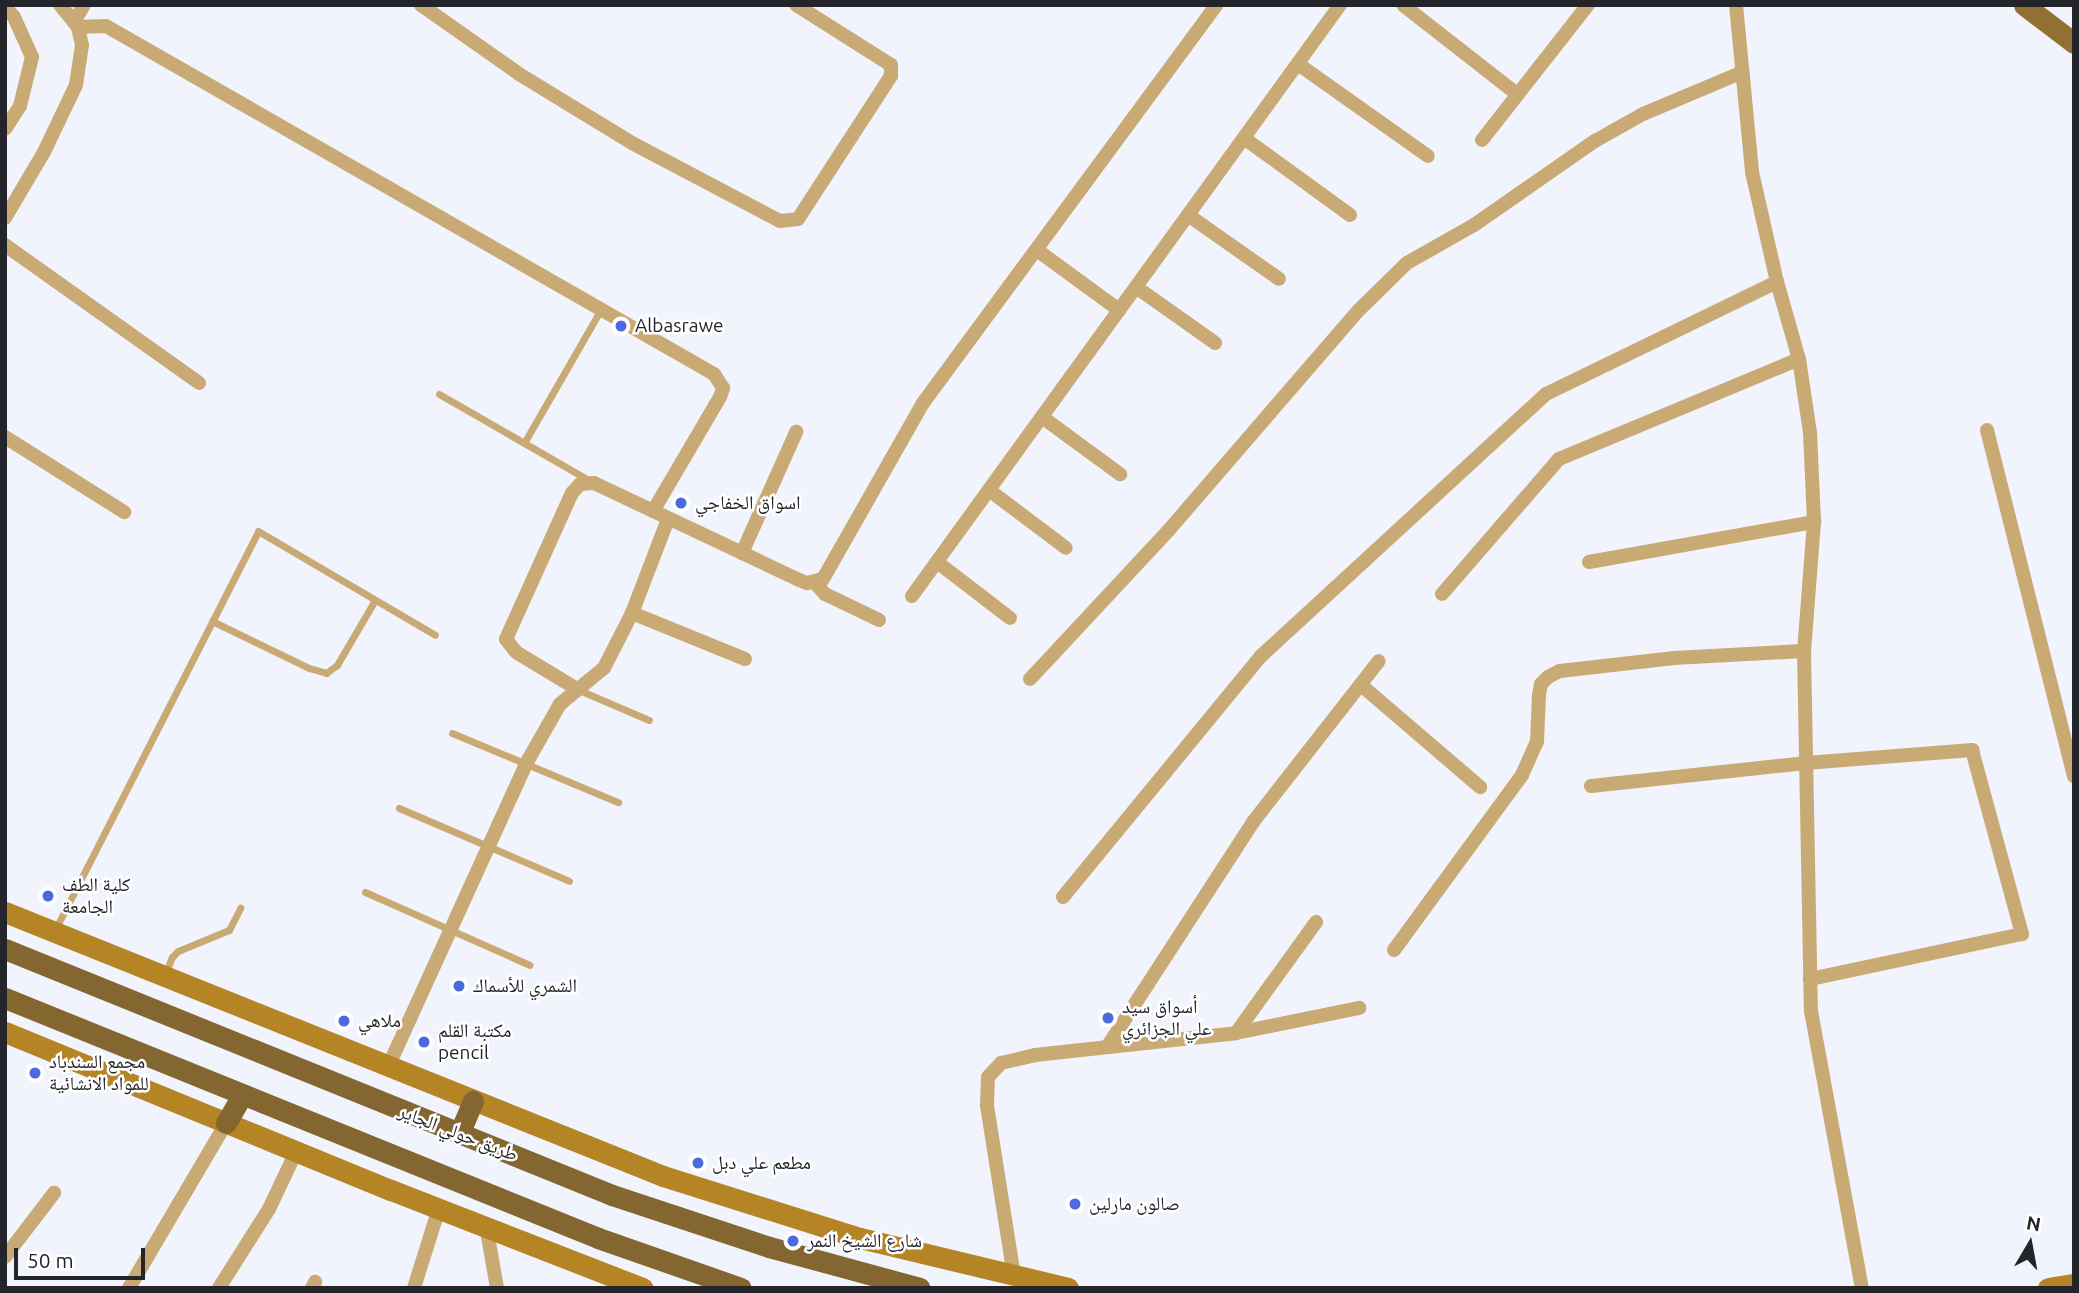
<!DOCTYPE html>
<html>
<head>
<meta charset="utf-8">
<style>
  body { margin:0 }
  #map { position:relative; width:2079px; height:1293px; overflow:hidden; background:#f1f4fd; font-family:Ubuntu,"Noto Naskh Arabic",sans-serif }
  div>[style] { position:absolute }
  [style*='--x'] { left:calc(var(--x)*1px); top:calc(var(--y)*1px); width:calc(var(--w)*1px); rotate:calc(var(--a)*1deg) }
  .service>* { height:7px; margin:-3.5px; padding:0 3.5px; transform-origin:3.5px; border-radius:3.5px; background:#caaa74 }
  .minor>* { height:14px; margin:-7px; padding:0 7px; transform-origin:7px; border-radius:7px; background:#caaa74 }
  .secondary>* { height:21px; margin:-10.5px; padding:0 10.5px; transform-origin:10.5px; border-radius:10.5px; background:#b48425 }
  .primary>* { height:21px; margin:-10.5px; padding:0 10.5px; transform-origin:10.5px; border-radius:10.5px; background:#927031 }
  .trunk>* { height:21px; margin:-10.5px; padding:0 10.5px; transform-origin:10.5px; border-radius:10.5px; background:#846630 }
  .dots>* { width:19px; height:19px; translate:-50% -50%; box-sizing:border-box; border:4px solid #fff; border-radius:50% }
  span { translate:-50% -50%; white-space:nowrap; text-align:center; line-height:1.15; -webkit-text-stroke:5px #fff; paint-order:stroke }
  .poi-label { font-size:19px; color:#24252a }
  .left { translate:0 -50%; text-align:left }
  .street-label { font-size:19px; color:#24252a }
  .frame { position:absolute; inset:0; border:7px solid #24252a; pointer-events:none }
  .north { position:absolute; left:1995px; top:1209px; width:70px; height:70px; -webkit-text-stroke:5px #fff; paint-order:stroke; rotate:10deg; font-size:19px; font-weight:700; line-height:28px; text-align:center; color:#24252a }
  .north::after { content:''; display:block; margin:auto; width:24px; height:32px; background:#24252a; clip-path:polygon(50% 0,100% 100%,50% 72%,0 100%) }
  .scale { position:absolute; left:14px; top:1248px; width:131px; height:32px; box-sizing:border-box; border:4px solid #24252a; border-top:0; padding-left:9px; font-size:21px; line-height:24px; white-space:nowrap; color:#24252a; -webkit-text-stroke:5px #fff; paint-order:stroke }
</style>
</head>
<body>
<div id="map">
  <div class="service">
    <div style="--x:439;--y:394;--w:174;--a:29.9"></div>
    <div style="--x:524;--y:443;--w:155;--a:-60.1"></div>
    <div style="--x:212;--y:621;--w:108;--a:25.9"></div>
    <div style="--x:309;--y:668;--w:18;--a:16"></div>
    <div style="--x:326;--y:673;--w:14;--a:-36"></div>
    <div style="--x:337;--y:665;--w:75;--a:-59.7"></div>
    <div style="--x:579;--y:690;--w:76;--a:23.2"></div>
    <div style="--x:452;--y:733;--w:180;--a:22.6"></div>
    <div style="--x:399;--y:808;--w:185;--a:23.2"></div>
    <div style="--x:365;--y:892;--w:180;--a:23.9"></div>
    <div style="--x:56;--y:928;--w:445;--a:-63"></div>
    <div style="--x:258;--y:531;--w:205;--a:30.4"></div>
    <div style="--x:165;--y:975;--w:19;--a:-69"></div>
    <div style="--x:172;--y:957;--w:8;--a:-45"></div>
    <div style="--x:178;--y:951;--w:55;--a:-22.4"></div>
    <div style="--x:229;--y:930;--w:25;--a:-63"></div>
  </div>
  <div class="minor">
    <div style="--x:421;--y:5;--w:120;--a:35.1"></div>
    <div style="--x:519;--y:74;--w:132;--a:31.4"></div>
    <div style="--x:632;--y:143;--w:167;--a:27.8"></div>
    <div style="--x:780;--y:221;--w:18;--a:-6"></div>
    <div style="--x:798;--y:219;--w:171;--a:-57"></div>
    <div style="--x:891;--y:76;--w:11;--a:-90"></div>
    <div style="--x:891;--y:65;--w:112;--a:-147.7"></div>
    <div style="--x:1403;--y:5;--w:145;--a:38"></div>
    <div style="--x:1736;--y:5;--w:168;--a:84.5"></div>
    <div style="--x:1752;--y:172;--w:113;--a:77.2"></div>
    <div style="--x:1777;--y:282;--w:80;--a:74.1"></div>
    <div style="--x:1799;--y:359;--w:75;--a:81.5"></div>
    <div style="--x:1810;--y:433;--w:89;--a:87.4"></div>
    <div style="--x:1814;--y:522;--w:129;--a:94.4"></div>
    <div style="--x:1804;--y:651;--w:360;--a:88.9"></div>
    <div style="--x:1811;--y:1011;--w:282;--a:79.6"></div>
    <div style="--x:5;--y:7;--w:13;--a:48"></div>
    <div style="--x:14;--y:17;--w:44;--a:65.8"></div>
    <div style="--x:32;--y:57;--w:50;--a:103.8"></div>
    <div style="--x:20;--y:106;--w:27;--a:123"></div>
    <div style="--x:74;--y:22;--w:20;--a:-60"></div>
    <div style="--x:78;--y:27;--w:28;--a:-2"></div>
    <div style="--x:106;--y:26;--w:701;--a:29.79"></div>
    <div style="--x:714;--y:374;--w:17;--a:57"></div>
    <div style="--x:723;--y:388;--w:9;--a:108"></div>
    <div style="--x:720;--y:397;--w:132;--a:120.4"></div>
    <div style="--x:1298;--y:64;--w:159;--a:35.3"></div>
    <div style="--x:1244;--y:138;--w:131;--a:36"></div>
    <div style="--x:1482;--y:140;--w:172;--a:-51.9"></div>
    <div style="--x:1188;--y:215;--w:111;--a:35.1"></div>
    <div style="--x:5;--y:218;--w:77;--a:-59.4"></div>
    <div style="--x:44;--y:152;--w:74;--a:-64.5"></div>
    <div style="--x:76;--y:85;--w:40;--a:-81.5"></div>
    <div style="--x:82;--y:45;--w:18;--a:-103"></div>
    <div style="--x:78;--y:27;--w:28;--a:-129"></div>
    <div style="--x:5;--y:245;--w:238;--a:35.4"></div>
    <div style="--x:1037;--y:250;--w:102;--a:36.2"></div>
    <div style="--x:1136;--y:287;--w:97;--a:35.3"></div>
    <div style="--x:1042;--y:417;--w:97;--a:36.2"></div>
    <div style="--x:1987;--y:430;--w:357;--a:75.9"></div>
    <div style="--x:5;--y:437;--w:141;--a:32.2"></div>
    <div style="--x:989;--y:490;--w:96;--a:37"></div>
    <div style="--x:742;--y:553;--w:133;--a:-65.9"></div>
    <div style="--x:937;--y:562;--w:92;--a:37.5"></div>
    <div style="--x:1589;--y:562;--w:229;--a:-10.1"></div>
    <div style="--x:815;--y:583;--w:15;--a:48"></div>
    <div style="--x:825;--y:594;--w:60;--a:25.7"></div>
    <div style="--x:1442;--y:594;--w:179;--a:-49.1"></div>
    <div style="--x:1559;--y:459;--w:260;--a:-22.6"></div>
    <div style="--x:912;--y:596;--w:730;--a:-54.09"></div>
    <div style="--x:632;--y:613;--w:122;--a:22.2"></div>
    <div style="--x:1030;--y:679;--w:202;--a:-47"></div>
    <div style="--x:1168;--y:531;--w:292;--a:-49.2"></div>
    <div style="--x:1359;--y:310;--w:67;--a:-44.4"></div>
    <div style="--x:1407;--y:263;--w:77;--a:-29.6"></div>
    <div style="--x:1474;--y:225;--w:147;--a:-34.8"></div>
    <div style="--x:1595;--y:141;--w:55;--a:-29.4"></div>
    <div style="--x:1643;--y:114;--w:108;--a:-22.8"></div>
    <div style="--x:1361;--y:685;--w:157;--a:40.6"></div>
    <div style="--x:577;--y:689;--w:71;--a:-148.8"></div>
    <div style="--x:516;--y:652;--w:16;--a:-128"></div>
    <div style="--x:506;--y:639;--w:160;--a:-65.7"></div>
    <div style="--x:572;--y:493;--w:12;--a:-48"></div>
    <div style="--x:580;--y:484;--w:14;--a:-4"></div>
    <div style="--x:594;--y:483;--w:227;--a:25.3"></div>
    <div style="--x:799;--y:580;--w:9;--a:21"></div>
    <div style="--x:807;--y:583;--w:16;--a:-14"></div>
    <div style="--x:823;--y:579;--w:202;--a:-60.4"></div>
    <div style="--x:923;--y:403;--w:494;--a:-53.6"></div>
    <div style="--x:1591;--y:786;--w:216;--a:-6.1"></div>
    <div style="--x:1806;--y:763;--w:167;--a:-4.5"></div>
    <div style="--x:1972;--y:750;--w:191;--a:74.8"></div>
    <div style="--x:2022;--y:934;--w:217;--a:168"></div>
    <div style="--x:1063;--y:897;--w:312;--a:-50.6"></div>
    <div style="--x:1261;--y:656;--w:387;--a:-42.6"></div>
    <div style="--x:1546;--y:394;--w:257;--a:-25.9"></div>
    <div style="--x:1394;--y:950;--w:217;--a:-53.8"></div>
    <div style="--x:1522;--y:775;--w:36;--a:-66"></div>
    <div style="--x:1537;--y:742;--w:47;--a:-87.6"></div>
    <div style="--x:1539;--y:695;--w:11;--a:-80"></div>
    <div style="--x:1541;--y:684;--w:10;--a:-45"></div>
    <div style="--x:1548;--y:677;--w:13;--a:-27"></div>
    <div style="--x:1560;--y:671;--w:115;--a:-6.5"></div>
    <div style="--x:1674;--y:658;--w:130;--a:-3.1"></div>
    <div style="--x:1236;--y:1033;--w:137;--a:-54.2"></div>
    <div style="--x:1107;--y:1047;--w:268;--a:-57"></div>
    <div style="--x:1253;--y:822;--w:204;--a:-52"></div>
    <div style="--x:388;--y:1067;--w:335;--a:-65.5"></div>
    <div style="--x:527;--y:762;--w:67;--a:-60.4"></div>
    <div style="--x:560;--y:704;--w:57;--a:-39.3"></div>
    <div style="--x:604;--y:668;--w:62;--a:-63"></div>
    <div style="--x:632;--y:613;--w:101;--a:-69"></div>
    <div style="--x:486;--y:1225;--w:64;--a:80.1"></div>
    <div style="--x:5;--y:1257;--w:81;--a:-52.6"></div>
    <div style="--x:1014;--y:1276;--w:173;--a:-99"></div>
    <div style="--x:987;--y:1105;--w:28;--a:-88"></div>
    <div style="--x:988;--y:1077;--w:19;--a:-47"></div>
    <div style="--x:1001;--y:1063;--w:35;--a:-13"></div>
    <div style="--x:1035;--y:1055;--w:202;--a:-6.2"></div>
    <div style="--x:1236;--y:1033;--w:126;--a:-11.5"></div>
    <div style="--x:129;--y:1288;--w:191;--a:-59.5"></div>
    <div style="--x:219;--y:1288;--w:93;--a:-57.7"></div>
    <div style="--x:269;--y:1209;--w:63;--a:-64.7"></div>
    <div style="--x:312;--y:1288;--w:7;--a:-63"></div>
    <div style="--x:414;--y:1288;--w:84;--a:-72.6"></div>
  </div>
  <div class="secondary">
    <div style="--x:5;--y:912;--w:709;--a:21.86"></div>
    <div style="--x:663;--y:1176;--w:207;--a:17.5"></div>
    <div style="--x:860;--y:1238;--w:214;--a:13.5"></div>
    <div style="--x:5;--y:1032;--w:417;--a:22.3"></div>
    <div style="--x:391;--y:1190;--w:270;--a:21.3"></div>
    <div style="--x:2048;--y:1288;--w:26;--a:-9"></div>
  </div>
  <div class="primary">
    <div style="--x:2024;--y:5;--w:63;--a:37.2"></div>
  </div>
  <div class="trunk">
    <div style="--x:5;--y:949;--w:655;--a:22.06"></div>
    <div style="--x:612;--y:1195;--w:165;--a:18.3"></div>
    <div style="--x:769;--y:1247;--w:156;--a:15.2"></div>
    <div style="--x:5;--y:998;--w:640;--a:22.03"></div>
    <div style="--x:598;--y:1238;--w:151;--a:19.3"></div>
    <div style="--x:226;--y:1123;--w:32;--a:-60"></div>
    <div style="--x:459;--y:1134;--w:36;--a:-67"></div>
  </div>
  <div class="dots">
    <div style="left:621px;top:326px;background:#4a6ade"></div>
    <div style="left:681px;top:503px;background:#4a6ade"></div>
    <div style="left:48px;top:896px;background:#4a6ade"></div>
    <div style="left:459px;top:986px;background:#4a6ade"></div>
    <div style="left:1108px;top:1018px;background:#4a6ade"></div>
    <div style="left:344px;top:1021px;background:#4a6ade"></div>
    <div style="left:424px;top:1042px;background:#4a6ade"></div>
    <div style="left:35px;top:1073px;background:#4a6ade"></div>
    <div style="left:698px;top:1163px;background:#4a6ade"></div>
    <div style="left:1075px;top:1204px;background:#4a6ade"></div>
    <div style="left:793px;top:1241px;background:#4a6ade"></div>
  </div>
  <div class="poi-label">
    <span class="left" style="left:635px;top:326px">Albasrawe</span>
    <span class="left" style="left:695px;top:503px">اسواق الخفاجي</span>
    <span class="left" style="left:62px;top:896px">كلية الطف<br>الجامعة</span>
    <span class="left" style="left:473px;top:986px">الشمري للأسماك</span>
    <span class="left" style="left:1122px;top:1018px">أسواق سيد<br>علي الجزائري</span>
    <span class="left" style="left:358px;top:1021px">ملاهي</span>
    <span class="left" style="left:438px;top:1042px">مكتبة القلم<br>pencil</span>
    <span class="left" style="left:49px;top:1073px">مجمع السندباد<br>للمواد الانشائية</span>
    <span class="left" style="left:712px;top:1163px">مطعم علي دبل</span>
    <span class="left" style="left:1089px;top:1204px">صالون مارلين</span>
    <span class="left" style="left:807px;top:1241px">شارع الشيخ النمر</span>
  </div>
  <div class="street-label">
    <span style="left:458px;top:1133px;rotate:21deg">طريق حولي الجاير</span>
  </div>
  <div class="frame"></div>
  <div class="north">N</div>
  <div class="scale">50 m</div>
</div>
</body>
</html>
